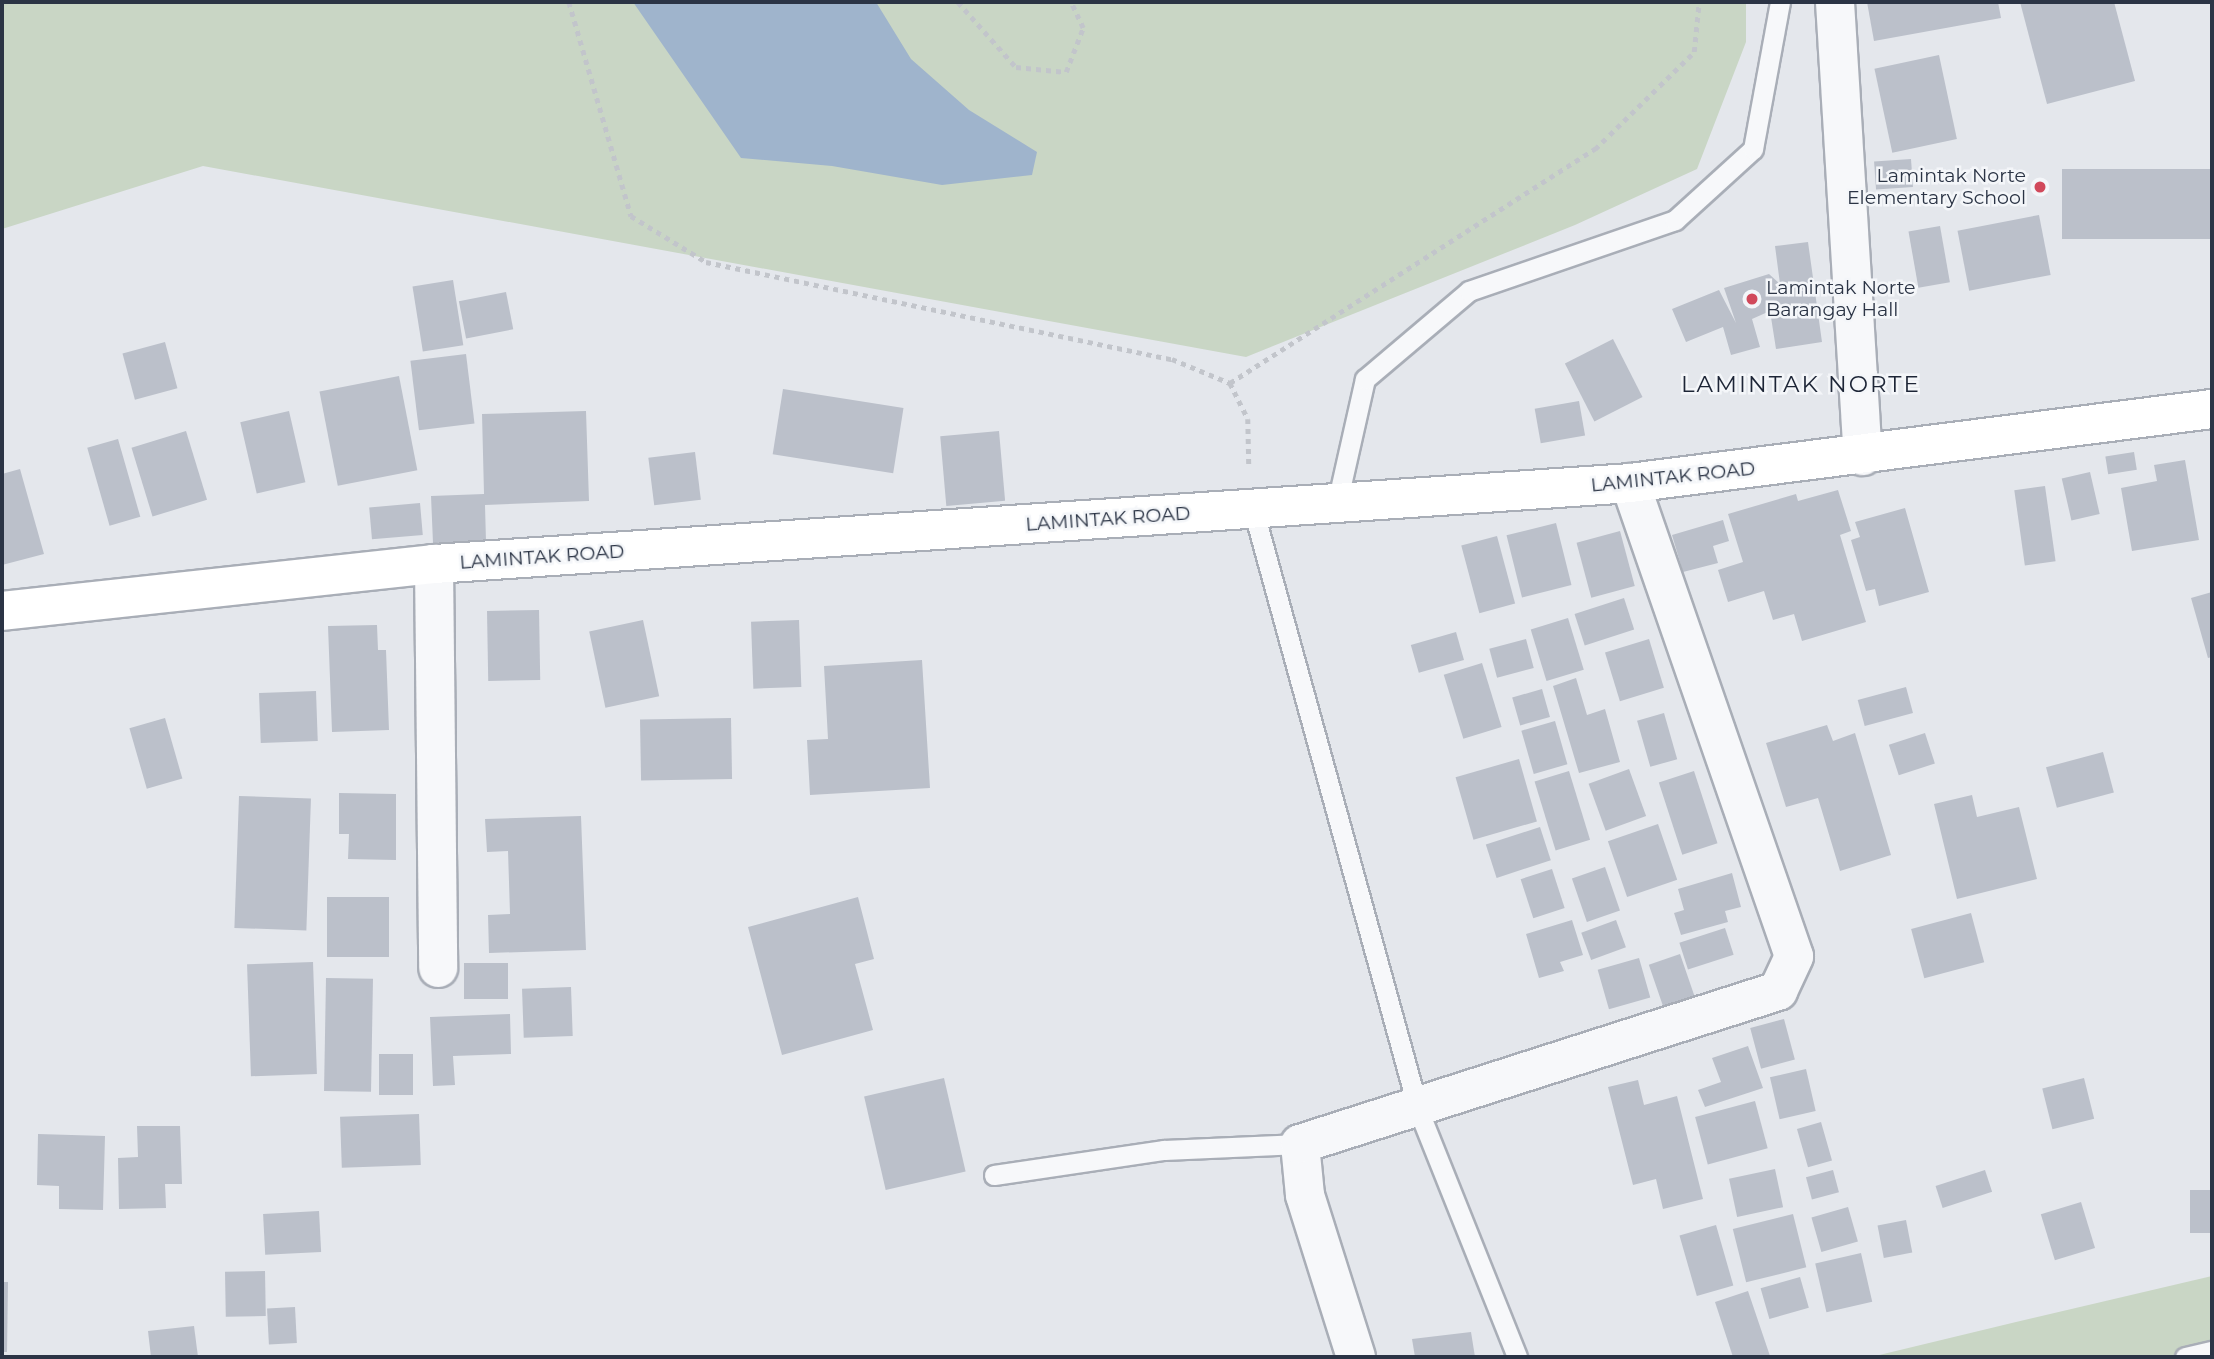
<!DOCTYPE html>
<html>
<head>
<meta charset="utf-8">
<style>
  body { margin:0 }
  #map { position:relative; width:2214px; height:1359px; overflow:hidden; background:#e4e7ec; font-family:Montserrat,sans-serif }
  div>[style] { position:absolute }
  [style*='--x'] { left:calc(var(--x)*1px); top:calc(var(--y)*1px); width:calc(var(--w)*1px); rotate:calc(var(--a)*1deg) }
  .green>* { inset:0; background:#c9d6c5 }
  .water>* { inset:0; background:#9fb4cc }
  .building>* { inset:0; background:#bbc0ca; transform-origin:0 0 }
  .path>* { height:4.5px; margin-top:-2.25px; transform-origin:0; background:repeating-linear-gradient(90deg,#c2c5cb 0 5px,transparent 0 10px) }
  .roads { filter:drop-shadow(2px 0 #a9aeb7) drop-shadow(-2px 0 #a9aeb7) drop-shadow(0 2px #a9aeb7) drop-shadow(0 -2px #a9aeb7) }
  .lane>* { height:19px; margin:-9.5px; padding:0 9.5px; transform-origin:9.5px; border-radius:9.5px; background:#f7f8fa }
  .street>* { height:38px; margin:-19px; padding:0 19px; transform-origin:19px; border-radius:19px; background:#f7f8fa }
  .secondary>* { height:38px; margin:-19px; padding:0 19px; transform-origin:19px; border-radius:19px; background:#fff }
  .dots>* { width:19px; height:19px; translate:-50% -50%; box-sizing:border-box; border:4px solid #f4f6f9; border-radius:50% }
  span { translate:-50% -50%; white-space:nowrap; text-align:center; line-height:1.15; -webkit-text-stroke:5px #f4f6f9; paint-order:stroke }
  .poi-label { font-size:19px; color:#2b3445 }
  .right { translate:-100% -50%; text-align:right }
  .left { translate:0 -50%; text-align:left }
  .street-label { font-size:19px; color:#2b3445 }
  .quarter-label { font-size:23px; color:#1d2536; letter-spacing:2px }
  .frame { position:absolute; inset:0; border:4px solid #2b3445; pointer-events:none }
</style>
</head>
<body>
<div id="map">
  <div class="green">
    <div style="clip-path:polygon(2px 2px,1746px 2px,1746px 42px,1697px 169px,1575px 225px,1246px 357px,203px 166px,2px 229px)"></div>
    <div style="clip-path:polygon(2212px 1276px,2212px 1357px,1871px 1357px,2016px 1322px)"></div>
  </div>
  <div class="water">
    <div style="clip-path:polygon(633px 2px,876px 2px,911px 59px,969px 110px,1037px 152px,1032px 175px,942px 185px,832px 166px,741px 158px)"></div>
  </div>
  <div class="building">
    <div style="clip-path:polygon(1867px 2px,1998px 2px,2001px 18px,1874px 41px)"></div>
    <div style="clip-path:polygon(2020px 2px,2114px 2px,2135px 81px,2047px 104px)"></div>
    <div style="left:1939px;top:55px;width:86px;height:66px;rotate:78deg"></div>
    <div style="left:1911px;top:159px;width:28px;height:37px;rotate:86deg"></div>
    <div style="left:2212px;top:169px;width:70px;height:150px;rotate:90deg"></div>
    <div style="left:2039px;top:215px;width:61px;height:83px;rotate:79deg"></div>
    <div style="left:1940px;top:226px;width:57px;height:32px;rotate:80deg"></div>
    <div style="clip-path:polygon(1808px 242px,1822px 342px,1776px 349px,1770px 311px,1752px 319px,1760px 347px,1731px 355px,1723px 327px,1686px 342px,1672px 309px,1719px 290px,1736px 323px,1724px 288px,1769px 274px,1780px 284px,1775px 246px)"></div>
    <div style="left:453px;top:280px;width:66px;height:41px;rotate:81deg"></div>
    <div style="left:506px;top:292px;width:38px;height:48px;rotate:79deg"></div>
    <div style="left:1613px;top:339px;width:65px;height:54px;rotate:63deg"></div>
    <div style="left:165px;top:342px;width:48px;height:44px;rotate:75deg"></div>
    <div style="left:466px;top:354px;width:70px;height:56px;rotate:83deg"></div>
    <div style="left:399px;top:376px;width:96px;height:81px;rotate:79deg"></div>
    <div style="left:783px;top:389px;width:122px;height:66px;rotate:9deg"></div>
    <div style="left:1579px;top:401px;width:35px;height:45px;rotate:80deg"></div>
    <div style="left:289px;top:411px;width:73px;height:50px;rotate:77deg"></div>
    <div style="clip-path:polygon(586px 411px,589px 501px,485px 505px,486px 541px,433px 543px,431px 496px,484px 494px,482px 414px)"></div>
    <div style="left:186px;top:431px;width:72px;height:57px;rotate:73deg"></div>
    <div style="left:999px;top:431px;width:70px;height:59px;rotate:85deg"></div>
    <div style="left:118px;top:439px;width:81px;height:32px;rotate:74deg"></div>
    <div style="left:695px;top:452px;width:48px;height:47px;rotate:83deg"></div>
    <div style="left:2134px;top:452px;width:18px;height:29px;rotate:81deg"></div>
    <div style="clip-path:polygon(2185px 460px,2199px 540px,2132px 551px,2121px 488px,2157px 481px,2154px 465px)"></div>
    <div style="clip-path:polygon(20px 469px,44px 554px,2px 565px,2px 474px)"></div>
    <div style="left:2090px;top:472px;width:43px;height:29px;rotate:77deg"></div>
    <div style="left:2045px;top:486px;width:76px;height:31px;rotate:82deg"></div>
    <div style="clip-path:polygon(1838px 490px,1851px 531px,1840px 535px,1866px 622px,1802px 641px,1794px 614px,1773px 620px,1764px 591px,1728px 602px,1718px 570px,1743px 562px,1728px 514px,1796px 494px,1798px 501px)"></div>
    <div style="left:420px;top:503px;width:32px;height:51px;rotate:85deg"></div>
    <div style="clip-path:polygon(1905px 508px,1929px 592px,1879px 606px,1875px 589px,1866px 591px,1851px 540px,1860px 537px,1855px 522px)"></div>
    <div style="clip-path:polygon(1723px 520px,1729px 541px,1713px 546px,1718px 563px,1683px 572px,1672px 535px)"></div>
    <div style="left:1556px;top:523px;width:64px;height:51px;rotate:76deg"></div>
    <div style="left:1620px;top:531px;width:57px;height:45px;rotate:75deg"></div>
    <div style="left:1497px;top:536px;width:70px;height:37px;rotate:75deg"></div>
    <div style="clip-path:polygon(2212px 592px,2212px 657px,2208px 658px,2191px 598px)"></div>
    <div style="left:1624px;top:598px;width:33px;height:52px;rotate:72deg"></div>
    <div style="left:539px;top:610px;width:70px;height:52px;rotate:89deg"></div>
    <div style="left:1568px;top:618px;width:54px;height:39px;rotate:73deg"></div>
    <div style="left:643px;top:620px;width:78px;height:55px;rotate:78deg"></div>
    <div style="left:799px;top:620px;width:67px;height:48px;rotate:88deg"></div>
    <div style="clip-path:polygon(377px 625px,378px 650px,386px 650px,389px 730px,332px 732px,328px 626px)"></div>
    <div style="left:1456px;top:632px;width:29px;height:47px;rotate:74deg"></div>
    <div style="left:1526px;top:639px;width:30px;height:38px;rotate:75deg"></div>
    <div style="left:1649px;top:639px;width:51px;height:46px;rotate:73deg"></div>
    <div style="clip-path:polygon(922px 660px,930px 788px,810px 795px,807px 740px,828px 739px,824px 666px)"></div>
    <div style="left:1482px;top:663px;width:67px;height:40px;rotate:73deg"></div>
    <div style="clip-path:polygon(1576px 678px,1587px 715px,1605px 709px,1620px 762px,1579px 773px,1553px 686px)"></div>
    <div style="left:1906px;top:687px;width:27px;height:50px;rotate:75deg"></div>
    <div style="left:1542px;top:689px;width:29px;height:31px;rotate:74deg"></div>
    <div style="left:316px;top:691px;width:50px;height:57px;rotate:88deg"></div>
    <div style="left:1664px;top:713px;width:48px;height:28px;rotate:74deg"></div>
    <div style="left:165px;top:718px;width:63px;height:37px;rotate:74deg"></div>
    <div style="left:731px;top:718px;width:61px;height:91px;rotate:89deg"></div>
    <div style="left:1555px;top:721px;width:45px;height:35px;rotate:74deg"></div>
    <div style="clip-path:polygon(1827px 725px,1833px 741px,1855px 733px,1891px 855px,1840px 871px,1818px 798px,1786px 807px,1766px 743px)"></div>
    <div style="left:1925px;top:733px;width:32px;height:38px;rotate:72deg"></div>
    <div style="left:2103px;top:752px;width:42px;height:59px;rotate:75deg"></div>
    <div style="left:1519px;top:759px;width:65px;height:66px;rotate:74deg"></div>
    <div style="left:1629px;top:769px;width:50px;height:43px;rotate:70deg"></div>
    <div style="left:1569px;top:771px;width:72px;height:36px;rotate:73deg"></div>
    <div style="left:1694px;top:771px;width:76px;height:37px;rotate:72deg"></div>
    <div style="clip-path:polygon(339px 793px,396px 794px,396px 860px,348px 859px,349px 834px,339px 834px)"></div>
    <div style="clip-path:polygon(1972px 795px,1977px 817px,2019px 807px,2037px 879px,1957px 899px,1934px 804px)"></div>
    <div style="left:239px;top:796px;width:72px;height:132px;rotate:2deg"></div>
    <div style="clip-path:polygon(581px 816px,586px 950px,489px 953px,488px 915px,510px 914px,508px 851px,487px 852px,485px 819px)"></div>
    <div style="left:1658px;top:824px;width:59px;height:53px;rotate:71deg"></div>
    <div style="left:1540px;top:827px;width:35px;height:57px;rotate:72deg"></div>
    <div style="left:1605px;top:867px;width:46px;height:35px;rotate:71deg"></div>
    <div style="left:1552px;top:869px;width:41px;height:33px;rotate:72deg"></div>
    <div style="clip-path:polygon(1732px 873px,1741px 907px,1725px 911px,1728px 922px,1681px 935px,1674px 913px,1684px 910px,1678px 889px)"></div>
    <div style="left:389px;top:897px;width:60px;height:62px;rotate:90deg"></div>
    <div style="clip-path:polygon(858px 897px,874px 959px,855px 964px,873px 1030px,782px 1055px,748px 927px)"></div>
    <div style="left:1971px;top:913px;width:51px;height:62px;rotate:75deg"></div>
    <div style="clip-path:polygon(1572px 920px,1583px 955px,1560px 962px,1564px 971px,1539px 978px,1526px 934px)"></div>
    <div style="left:1616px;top:920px;width:29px;height:37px;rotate:70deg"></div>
    <div style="left:1725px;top:928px;width:28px;height:48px;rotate:72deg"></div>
    <div style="left:1680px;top:954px;width:46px;height:33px;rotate:71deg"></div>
    <div style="left:1639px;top:958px;width:41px;height:43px;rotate:74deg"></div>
    <div style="left:313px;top:962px;width:112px;height:66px;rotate:88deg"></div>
    <div style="left:464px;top:963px;width:44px;height:36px"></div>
    <div style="left:326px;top:978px;width:47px;height:113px;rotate:1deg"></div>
    <div style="left:571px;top:987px;width:49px;height:49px;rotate:88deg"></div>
    <div style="clip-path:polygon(510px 1014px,511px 1054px,453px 1056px,455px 1085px,433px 1086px,430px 1017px)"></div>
    <div style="left:1784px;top:1019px;width:42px;height:35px;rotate:75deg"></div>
    <div style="clip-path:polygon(1748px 1046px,1763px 1088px,1705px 1107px,1698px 1090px,1721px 1082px,1712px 1058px)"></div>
    <div style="left:413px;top:1054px;width:41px;height:34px;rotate:90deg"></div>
    <div style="left:1806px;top:1069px;width:43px;height:37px;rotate:77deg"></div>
    <div style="left:944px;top:1078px;width:96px;height:82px;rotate:77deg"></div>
    <div style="left:2084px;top:1078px;width:42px;height:43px;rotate:76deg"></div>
    <div style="clip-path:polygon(1638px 1080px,1644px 1105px,1677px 1096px,1703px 1199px,1663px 1209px,1656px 1179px,1633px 1185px,1608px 1087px)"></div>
    <div style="left:1755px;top:1101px;width:49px;height:62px;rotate:75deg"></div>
    <div style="left:419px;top:1114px;width:51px;height:79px;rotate:88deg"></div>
    <div style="left:1821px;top:1122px;width:40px;height:25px;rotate:74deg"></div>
    <div style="clip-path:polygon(137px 1126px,180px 1126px,182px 1184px,165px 1184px,166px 1208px,119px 1209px,118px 1158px,138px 1157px)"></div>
    <div style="clip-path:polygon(38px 1134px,105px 1136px,103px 1210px,59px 1209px,59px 1186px,37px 1185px)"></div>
    <div style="left:1775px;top:1169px;width:39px;height:47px;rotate:78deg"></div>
    <div style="left:1833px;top:1170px;width:23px;height:28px;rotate:75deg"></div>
    <div style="left:1985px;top:1170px;width:23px;height:52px;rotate:72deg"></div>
    <div style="left:2190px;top:1190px;width:22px;height:43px"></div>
    <div style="left:2081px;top:1202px;width:48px;height:42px;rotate:73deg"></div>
    <div style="left:1848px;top:1207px;width:36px;height:38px;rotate:74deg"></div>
    <div style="left:319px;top:1211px;width:41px;height:56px;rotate:87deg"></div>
    <div style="left:1793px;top:1214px;width:55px;height:62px;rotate:76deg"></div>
    <div style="left:1906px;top:1220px;width:33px;height:29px;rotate:79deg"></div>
    <div style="left:1716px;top:1225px;width:63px;height:38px;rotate:74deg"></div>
    <div style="left:1861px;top:1253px;width:50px;height:47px;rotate:77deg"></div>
    <div style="left:265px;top:1271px;width:45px;height:40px;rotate:89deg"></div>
    <div style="left:1800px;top:1277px;width:32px;height:41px;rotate:74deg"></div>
    <div style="clip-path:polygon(2px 1282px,8px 1282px,7px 1352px,2px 1352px)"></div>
    <div style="clip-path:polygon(1748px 1291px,1770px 1356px,1765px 1357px,1733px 1357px,1715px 1302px)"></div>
    <div style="left:295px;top:1307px;width:36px;height:28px;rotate:87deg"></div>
    <div style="clip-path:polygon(194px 1326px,198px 1357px,151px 1357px,148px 1331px)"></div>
    <div style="clip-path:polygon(1471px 1332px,1475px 1357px,1415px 1357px,1412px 1339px)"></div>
  </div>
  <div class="path">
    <div style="--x:569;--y:2;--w:223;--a:73.8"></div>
    <div style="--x:631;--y:216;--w:88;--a:31.5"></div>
    <div style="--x:706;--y:262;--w:476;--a:11.8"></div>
    <div style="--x:1172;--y:359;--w:63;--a:22.5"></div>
    <div style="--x:1230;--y:383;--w:40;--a:63.4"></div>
    <div style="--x:1248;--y:419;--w:47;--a:88.8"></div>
    <div style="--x:958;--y:2;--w:87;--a:48.3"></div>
    <div style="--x:1016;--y:67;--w:50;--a:5.7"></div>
    <div style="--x:1066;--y:72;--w:47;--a:-68.9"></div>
    <div style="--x:1083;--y:28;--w:29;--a:-115"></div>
    <div style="--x:1230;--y:383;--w:434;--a:-32.7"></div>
    <div style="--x:1595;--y:149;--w:139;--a:-44.4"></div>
    <div style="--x:1694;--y:52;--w:50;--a:-84.3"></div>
  </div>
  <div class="roads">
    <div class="lane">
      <div style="--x:1337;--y:503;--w:127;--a:-77.3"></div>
      <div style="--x:1365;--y:379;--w:136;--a:-40.2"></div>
      <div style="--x:1469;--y:291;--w:218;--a:-19"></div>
      <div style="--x:1675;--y:220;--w:105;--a:-42.3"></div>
      <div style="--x:1753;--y:149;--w:149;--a:-79.6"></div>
      <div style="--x:1253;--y:509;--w:622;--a:74.62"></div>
      <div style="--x:1418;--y:1109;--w:267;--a:68.2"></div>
      <div style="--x:994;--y:1175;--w:172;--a:-8.4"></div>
      <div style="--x:1164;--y:1150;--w:136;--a:-2.5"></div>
      <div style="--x:2185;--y:1357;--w:28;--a:-13"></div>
    </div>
    <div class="street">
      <div style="--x:1835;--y:2;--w:455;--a:86.5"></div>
      <div style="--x:434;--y:564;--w:404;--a:89.4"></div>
      <div style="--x:1356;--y:1357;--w:170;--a:-107.5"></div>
      <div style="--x:1305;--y:1195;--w:51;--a:-95.6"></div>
      <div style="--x:1300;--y:1144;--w:502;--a:-17.75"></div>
      <div style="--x:1778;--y:991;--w:38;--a:-65"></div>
      <div style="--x:1794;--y:956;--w:501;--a:-109.12"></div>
    </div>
    <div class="secondary">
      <div style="--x:2;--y:611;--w:435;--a:-6.2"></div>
      <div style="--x:434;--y:564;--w:1199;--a:-3.87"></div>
      <div style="--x:1630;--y:483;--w:587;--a:-7.25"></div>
    </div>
  </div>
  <div class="dots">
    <div style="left:2040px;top:187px;background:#d1495b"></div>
    <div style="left:1752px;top:299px;background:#d1495b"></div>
  </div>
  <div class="poi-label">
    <span class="right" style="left:2026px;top:187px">Lamintak Norte<br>Elementary School</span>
    <span class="left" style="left:1766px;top:299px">Lamintak Norte<br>Barangay Hall</span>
  </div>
  <div class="street-label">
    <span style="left:1673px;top:477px;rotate:-6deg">LAMINTAK ROAD</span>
    <span style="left:1108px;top:519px;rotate:-4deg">LAMINTAK ROAD</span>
    <span style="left:542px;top:557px;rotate:-4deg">LAMINTAK ROAD</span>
  </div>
  <div class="quarter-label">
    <span style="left:1801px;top:384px">LAMINTAK NORTE</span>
  </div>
  <div class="frame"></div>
</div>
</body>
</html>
